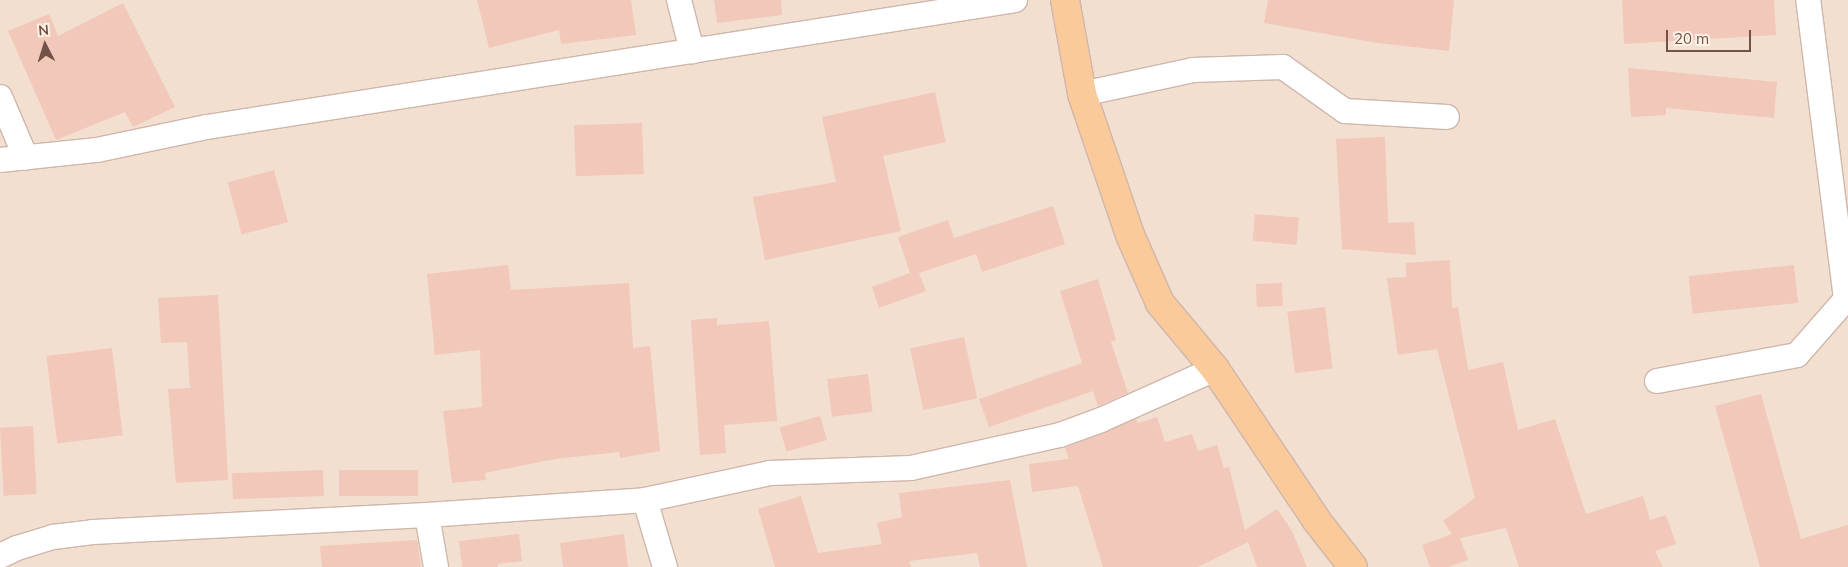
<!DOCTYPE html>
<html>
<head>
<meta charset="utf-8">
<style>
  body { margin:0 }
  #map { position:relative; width:1848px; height:567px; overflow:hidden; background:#fceee1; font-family:Mulish,sans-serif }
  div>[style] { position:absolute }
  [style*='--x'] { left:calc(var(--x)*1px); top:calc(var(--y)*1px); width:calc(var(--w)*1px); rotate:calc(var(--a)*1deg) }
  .residential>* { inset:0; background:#f3dfd0; transform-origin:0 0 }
  .building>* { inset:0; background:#f1c8b9; transform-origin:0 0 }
  .roads { filter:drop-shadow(1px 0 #cfb6ab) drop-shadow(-1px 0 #cfb6ab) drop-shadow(0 1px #cfb6ab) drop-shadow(0 -1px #cfb6ab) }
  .minor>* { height:24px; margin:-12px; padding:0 12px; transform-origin:12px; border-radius:12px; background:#fff }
  .primary>* { height:28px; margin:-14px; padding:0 14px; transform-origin:14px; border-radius:14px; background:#faca9a }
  span { translate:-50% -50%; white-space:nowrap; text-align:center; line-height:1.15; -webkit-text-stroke:4px #fff2e7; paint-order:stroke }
  .north { position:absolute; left:20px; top:20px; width:50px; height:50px; -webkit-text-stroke:4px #fff2e7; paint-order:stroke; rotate:355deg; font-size:14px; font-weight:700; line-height:20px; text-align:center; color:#725248 }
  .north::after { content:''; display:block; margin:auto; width:18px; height:22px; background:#725248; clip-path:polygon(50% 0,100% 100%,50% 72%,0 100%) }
  .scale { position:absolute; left:1666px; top:30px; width:85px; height:22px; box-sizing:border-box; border:2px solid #725248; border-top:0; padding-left:6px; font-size:15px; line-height:18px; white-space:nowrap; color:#725248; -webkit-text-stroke:4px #fff2e7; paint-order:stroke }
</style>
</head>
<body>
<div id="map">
  <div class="residential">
    <div style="left:0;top:0;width:1848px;height:567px"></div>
  </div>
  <div class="building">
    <div style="clip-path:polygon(477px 0,631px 0,636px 35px,561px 44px,559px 30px,489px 48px)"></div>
    <div style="clip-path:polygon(714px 0,781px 0,782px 15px,717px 23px)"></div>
    <div style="clip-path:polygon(1268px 0,1454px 0,1449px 51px,1377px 43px,1264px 23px)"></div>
    <div style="clip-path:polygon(1622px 0,1774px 0,1776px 35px,1624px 44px)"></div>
    <div style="clip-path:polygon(123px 3px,175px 107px,133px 127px,125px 112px,56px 140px,8px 31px,49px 14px,58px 36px)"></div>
    <div style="clip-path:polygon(1628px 68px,1777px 82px,1774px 118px,1666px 108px,1666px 115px,1631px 117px)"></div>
    <div style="clip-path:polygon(935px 92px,946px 142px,883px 156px,901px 231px,765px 260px,753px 197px,836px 182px,822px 117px)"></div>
    <div style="left:642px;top:123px;width:51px;height:68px;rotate:88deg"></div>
    <div style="clip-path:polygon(1385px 137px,1388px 223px,1414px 222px,1416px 255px,1342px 249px,1336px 139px)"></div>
    <div style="left:274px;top:170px;width:54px;height:48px;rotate:75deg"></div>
    <div style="clip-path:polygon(1053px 206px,1065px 244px,982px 272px,976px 254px,919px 273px,926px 291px,879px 308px,872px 287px,910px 273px,898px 237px,948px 220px,954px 238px)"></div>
    <div style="left:1255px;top:214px;width:44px;height:27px;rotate:5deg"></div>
    <div style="clip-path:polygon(1450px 260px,1452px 308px,1458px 307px,1468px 370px,1503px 362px,1518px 430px,1555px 419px,1586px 514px,1643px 496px,1650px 520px,1666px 515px,1676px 544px,1655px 551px,1663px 567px,1519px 567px,1506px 528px,1460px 538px,1468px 560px,1448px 567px,1430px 567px,1422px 545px,1452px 534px,1443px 521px,1475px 498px,1437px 349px,1398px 355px,1387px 278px,1406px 277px,1406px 263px)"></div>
    <div style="clip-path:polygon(508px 265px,511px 290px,629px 283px,633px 348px,650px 346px,660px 451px,620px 458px,619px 452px,555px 459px,485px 473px,486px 480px,452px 483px,443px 411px,482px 407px,480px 350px,435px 355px,427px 274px)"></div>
    <div style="left:1794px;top:265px;width:38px;height:106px;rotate:84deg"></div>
    <div style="clip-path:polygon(1098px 279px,1116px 340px,1111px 342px,1128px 393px,1098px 406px,1093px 391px,989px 427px,979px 399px,1082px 363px,1060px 291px)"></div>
    <div style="left:1282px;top:283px;width:23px;height:26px;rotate:88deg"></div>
    <div style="clip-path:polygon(218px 295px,228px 480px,176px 483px,168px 389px,190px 388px,187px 342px,161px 343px,158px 298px)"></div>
    <div style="left:1325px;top:307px;width:62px;height:38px;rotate:83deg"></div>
    <div style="clip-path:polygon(717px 318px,717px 325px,769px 321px,777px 421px,724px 425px,726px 453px,700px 455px,691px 320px)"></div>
    <div style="left:964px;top:337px;width:63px;height:55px;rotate:78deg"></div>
    <div style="left:112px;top:348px;width:88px;height:66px;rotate:83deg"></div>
    <div style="left:868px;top:374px;width:38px;height:41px;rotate:83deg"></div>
    <div style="clip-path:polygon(1761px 394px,1801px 539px,1848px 525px,1848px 567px,1760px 567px,1715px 406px)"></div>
    <div style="left:820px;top:416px;width:25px;height:42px;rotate:74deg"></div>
    <div style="clip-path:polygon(1157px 417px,1165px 442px,1192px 434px,1198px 451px,1217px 445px,1224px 468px,1229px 467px,1245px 530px,1277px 509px,1292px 531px,1307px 567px,1257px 567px,1248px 542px,1198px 567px,1103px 567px,1078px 486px,1032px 492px,1029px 464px,1069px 459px,1065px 448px,1136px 419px,1138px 423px)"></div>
    <div style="left:33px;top:426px;width:68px;height:33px;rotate:87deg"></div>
    <div style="left:323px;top:470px;width:26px;height:91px;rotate:88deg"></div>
    <div style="left:418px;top:470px;width:26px;height:79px;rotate:90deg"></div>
    <div style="clip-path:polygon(1010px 480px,1027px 567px,980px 567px,977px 553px,909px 561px,911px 567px,775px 567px,758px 509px,801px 496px,818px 553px,882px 544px,877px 523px,902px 517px,899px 493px)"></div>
    <div style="clip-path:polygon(519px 534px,522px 561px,498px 564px,498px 567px,462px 567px,459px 541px)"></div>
    <div style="clip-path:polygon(624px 534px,628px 567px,563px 567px,560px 543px)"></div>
    <div style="clip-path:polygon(417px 540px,421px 567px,322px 567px,320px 546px)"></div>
  </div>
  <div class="roads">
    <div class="minor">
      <div style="--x:679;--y:0;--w:53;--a:75.7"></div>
      <div style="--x:1082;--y:94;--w:114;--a:-12.2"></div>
      <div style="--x:1193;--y:70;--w:90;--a:-1.9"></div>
      <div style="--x:1283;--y:67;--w:76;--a:35.4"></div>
      <div style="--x:1345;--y:111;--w:102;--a:3.4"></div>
      <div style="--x:0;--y:97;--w:66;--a:66.9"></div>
      <div style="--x:0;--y:160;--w:98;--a:-5.9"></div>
      <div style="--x:97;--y:150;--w:112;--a:-11.8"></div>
      <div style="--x:207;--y:127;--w:818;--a:-8.93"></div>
      <div style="--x:1657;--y:381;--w:142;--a:-10.5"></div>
      <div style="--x:1797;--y:355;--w:74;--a:-48.8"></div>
      <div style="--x:1846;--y:299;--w:301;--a:-97.2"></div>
      <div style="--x:645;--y:500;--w:70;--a:73.4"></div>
      <div style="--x:427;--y:515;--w:53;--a:80.2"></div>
      <div style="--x:0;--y:556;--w:19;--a:-25"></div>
      <div style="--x:17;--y:548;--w:38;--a:-17"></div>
      <div style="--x:53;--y:537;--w:40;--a:-7.1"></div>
      <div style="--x:93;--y:532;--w:334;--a:-2.9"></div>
      <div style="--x:427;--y:515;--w:219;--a:-3.9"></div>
      <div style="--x:645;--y:500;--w:128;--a:-12.2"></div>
      <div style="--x:770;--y:473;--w:141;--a:-2"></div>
      <div style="--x:911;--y:468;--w:153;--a:-12.5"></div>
      <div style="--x:1060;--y:435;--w:44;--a:-20.1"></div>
      <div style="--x:1101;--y:420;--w:125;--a:-24.1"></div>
    </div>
    <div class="primary">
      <div style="--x:1065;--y:0;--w:96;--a:79.7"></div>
      <div style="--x:1082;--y:94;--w:149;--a:71.2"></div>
      <div style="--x:1130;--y:235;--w:74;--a:66.2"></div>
      <div style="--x:1160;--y:303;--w:86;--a:50.2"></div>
      <div style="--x:1215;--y:369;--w:183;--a:56.1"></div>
      <div style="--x:1317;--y:521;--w:58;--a:52"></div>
    </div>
  </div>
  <div class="north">N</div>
  <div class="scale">20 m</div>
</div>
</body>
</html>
